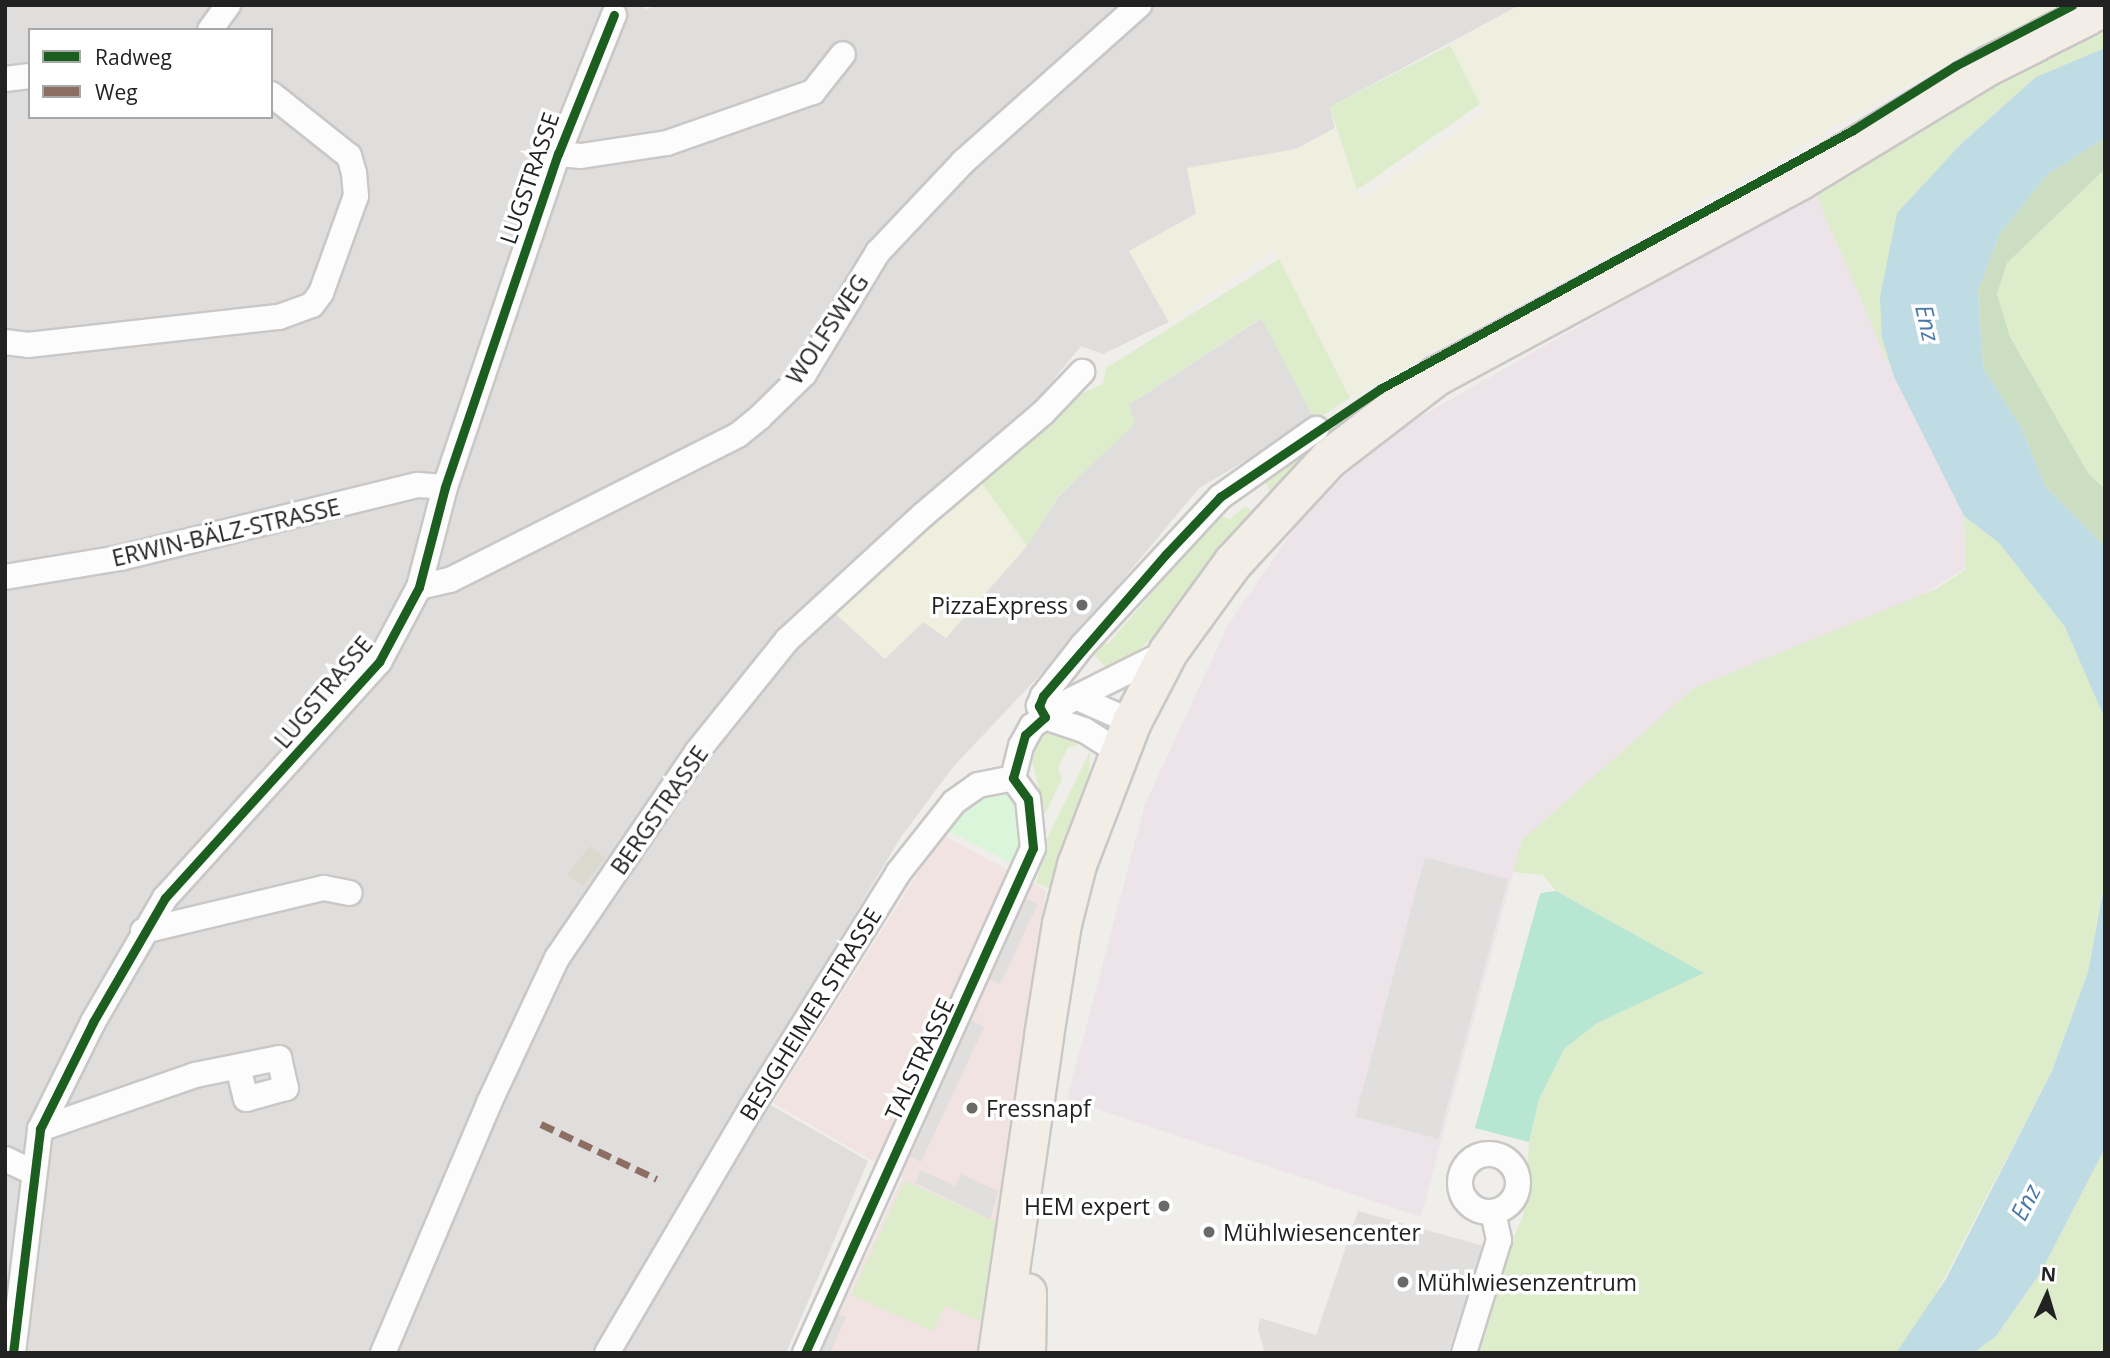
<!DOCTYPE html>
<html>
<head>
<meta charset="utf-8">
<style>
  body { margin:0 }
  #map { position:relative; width:2110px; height:1358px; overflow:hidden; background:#f0eeeb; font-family:"Open Sans",sans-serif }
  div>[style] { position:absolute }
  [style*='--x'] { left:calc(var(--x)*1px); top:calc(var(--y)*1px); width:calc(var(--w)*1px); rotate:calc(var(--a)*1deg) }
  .residential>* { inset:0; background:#dfdedc }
  .commercial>* { inset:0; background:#f1e3e1 }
  .industrial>* { inset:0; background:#ede4e9 }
  .construction>* { inset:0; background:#d9d9cd; transform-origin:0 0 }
  .farmland>* { inset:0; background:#efefdf }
  .grass>* { inset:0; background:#ddeccb }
  .forest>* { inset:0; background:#cbdec1 }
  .park>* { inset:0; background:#daf5da }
  .pitch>* { inset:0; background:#b7e6d2 }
  .parking>* { inset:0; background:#e0dfde; transform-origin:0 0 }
  .water>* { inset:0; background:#bfdbe3 }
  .roads { filter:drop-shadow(2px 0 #c9c8c7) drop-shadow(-2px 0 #c9c8c7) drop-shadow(0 2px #c9c8c7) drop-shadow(0 -2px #c9c8c7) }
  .minor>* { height:24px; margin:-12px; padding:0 12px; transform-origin:12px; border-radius:12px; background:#fdfcfc }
  .minor>.ring { margin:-12px; padding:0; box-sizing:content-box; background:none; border:24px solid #fdfcfc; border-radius:50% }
  .primary>* { height:38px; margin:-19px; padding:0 19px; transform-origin:19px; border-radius:19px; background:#f3ede7 }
  .quiet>* { height:7px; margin-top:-3.5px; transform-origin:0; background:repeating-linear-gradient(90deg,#8d6e63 0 14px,transparent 0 21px) }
  .cycleway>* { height:9px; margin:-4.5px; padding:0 4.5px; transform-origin:4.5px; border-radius:4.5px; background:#1b5e20 }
  .dots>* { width:19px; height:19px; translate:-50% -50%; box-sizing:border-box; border:4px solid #fff; border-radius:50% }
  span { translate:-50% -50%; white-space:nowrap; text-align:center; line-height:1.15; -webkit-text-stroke:7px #fff; paint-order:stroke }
  .street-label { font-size:23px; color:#222 }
  .poi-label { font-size:23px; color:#222 }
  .right { translate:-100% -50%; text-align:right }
  .left { translate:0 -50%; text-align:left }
  .water-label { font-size:24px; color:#4a7aab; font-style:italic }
  .frame { position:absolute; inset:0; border:7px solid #222; pointer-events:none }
  .legend { position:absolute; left:28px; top:28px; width:245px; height:91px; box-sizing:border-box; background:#fff; border:2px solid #a7a7a7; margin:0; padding:9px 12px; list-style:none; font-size:21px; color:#222 }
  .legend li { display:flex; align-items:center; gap:14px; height:35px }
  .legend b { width:35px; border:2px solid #a7a7a7 }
  .north { position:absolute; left:2012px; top:1260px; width:70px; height:70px; -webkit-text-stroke:5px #fff; paint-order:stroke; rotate:4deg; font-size:19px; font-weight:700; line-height:28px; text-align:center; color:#222 }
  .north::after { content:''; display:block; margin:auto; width:24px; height:32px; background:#222; clip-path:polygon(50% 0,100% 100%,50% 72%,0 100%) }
</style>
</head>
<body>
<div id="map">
  <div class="residential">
    <div style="clip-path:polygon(evenodd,5px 5px,641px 5px,646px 9px,657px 5px,1520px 5px,1330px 107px,1335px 128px,1296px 149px,1252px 159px,1196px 214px,1129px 251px,1169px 322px,1103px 354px,1081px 346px,1018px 423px,924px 622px,946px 637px,1027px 546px,1058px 497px,1134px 424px,1128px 405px,1262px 318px,1315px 420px,1199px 488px,1071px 642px,953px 767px,901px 837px,748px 1092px,868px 1161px,786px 1353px,609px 1353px,595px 1345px,590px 1353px,5px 1353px,5px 5px,30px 30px,271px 30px,271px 117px,30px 117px,30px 30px)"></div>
  </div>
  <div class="commercial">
    <div style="clip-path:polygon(942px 835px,1046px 890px,978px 1353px,821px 1353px,902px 1178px,773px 1103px)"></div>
  </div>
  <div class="industrial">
    <div style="clip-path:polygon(1815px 192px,1894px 377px,1964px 516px,1966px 568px,1522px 840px,1421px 1217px,1067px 1099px,1145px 804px,1228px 625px,1300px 520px,1381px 439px)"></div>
  </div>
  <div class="construction">
    <div style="left:590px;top:846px;width:19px;height:36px;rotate:39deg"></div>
  </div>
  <div class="farmland">
    <div style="clip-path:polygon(1520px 5px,2061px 5px,1974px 48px,1350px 398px,1274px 250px,1169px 322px,1129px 251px,1196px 214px,1187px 168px,1296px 149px,1335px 128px,1362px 201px,1484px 112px,1450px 45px)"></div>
    <div style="clip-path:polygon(979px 479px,1027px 546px,946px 638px,923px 622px,885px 659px,830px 609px)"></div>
  </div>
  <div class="grass">
    <div style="clip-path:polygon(2105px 18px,2105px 48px,2036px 77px,1961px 144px,1897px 213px,1882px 338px,1894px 377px,1815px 192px)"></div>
    <div style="clip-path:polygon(1450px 45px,1480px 104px,1357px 190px,1330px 107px)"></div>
    <div style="clip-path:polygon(2105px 169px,2105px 489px,2088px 473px,2010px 337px,1997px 294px,2007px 263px)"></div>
    <div style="clip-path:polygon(1279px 259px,1350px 398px,1315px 420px,1261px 318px,1129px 404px,1135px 424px,1058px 496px,1027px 546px,979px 479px,1075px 396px,1103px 384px,1106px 368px)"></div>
    <div style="clip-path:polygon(1422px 367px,1127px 662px,1111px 674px,1091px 651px,1101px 640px,1108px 644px,1218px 516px,1230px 519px,1245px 507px,1251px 510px,1271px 493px,1265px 482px,1269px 476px,1347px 415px)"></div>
    <div style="clip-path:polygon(1964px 516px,1999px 543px,2065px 627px,2090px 678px,2105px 719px,2105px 881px,2088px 972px,2052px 1071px,1922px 1321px,1896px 1353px,1475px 1353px,1501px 1267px,1523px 1216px,1529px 1142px,1539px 1099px,1564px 1049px,1596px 1023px,1704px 973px,1556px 891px,1543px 875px,1513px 872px,1522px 840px,1694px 688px,1938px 588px,1966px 569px)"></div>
    <div style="clip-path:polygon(1053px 731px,1085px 742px,1068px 748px,1058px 768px,1062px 779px,1045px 814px,1032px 760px,1040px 738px)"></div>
    <div style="clip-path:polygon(1090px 751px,1089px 781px,1054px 891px,1036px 883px,1048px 836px)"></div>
    <div style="clip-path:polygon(2105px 1148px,2105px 1347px,2101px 1353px,1974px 1353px,1996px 1336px,2041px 1272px)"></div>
    <div style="clip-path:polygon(905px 1181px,998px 1223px,985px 1323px,945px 1306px,933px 1331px,851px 1295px)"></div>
  </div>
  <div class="forest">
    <div style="clip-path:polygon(2105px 138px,2105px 169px,2007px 263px,1997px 294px,2010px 337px,2088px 473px,2105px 489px,2105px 547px,2045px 486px,2022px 429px,1983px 368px,1978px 291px,2000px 233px,2048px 174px)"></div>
  </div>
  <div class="park">
    <div style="clip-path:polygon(999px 792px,1010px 797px,1020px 823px,1020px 851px,1013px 864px,947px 830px,958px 810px,986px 794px)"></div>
  </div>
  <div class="pitch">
    <div style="clip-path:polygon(1556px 891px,1704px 973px,1597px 1023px,1564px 1049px,1539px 1099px,1529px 1142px,1475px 1128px,1539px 897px,1541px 893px)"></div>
  </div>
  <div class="parking">
    <div style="left:1425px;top:857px;width:86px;height:269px;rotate:15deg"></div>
    <div style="left:1025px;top:898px;width:14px;height:89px;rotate:25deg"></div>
    <div style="clip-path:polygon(971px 1020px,984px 1027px,921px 1162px,910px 1157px)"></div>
    <div style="clip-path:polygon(921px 1170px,955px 1186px,961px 1174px,998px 1191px,990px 1219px,915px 1183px)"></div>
    <div style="clip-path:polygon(1358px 1211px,1484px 1246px,1448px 1353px,1265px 1353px,1258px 1330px,1260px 1318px,1316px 1335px)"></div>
    <div style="clip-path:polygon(833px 1312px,846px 1317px,830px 1353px,815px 1353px)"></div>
  </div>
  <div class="water">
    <div style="clip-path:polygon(2105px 48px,2105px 138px,2048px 174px,2000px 233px,1978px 291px,1983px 368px,2022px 429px,2045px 486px,2105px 547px,2105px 719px,2065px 627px,1999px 543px,1964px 516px,1894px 377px,1882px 338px,1880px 297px,1897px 213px,1961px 144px,2036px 77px)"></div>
    <div style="clip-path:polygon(2105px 881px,2105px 1148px,2041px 1272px,1996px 1336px,1974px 1353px,1896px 1353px,1946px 1279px,2052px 1071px,2088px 972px)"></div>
  </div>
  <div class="roads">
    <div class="minor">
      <div style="--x:210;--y:30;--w:31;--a:-54"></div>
      <div style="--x:5;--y:79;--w:25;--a:-7"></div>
      <div style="--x:558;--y:154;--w:23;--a:5"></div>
      <div style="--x:581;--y:156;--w:87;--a:-8.6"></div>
      <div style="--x:667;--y:143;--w:155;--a:-19.3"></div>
      <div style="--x:813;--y:92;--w:48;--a:-51.7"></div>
      <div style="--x:5;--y:342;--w:23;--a:7"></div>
      <div style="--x:28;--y:345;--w:253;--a:-6.4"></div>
      <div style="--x:279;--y:317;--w:35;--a:-20"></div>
      <div style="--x:312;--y:305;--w:15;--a:-53"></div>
      <div style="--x:321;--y:293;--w:103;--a:-70.2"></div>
      <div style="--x:356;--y:196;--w:23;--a:-95"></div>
      <div style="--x:354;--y:173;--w:18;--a:-106"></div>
      <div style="--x:349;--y:156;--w:100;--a:-141.5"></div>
      <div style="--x:5;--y:577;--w:117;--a:-9.4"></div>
      <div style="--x:120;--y:558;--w:307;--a:-13.8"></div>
      <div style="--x:418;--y:485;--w:27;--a:4"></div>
      <div style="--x:419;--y:587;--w:32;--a:-13"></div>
      <div style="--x:450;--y:580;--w:322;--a:-26.7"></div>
      <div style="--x:738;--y:435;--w:28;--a:-39"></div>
      <div style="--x:760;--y:417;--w:62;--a:-44.3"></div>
      <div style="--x:804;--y:374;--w:143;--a:-58.8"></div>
      <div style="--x:878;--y:252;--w:124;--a:-46.6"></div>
      <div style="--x:963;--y:162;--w:236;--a:-41.7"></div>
      <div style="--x:1078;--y:698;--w:59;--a:24"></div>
      <div style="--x:1119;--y:752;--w:41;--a:-147.8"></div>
      <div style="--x:1084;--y:730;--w:41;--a:-161.6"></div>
      <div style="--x:1045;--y:717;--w:13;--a:-119"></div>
      <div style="--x:1039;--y:706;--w:11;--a:-68"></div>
      <div style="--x:1043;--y:696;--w:63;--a:-52"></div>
      <div style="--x:1082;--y:646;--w:203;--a:-47.2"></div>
      <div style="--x:1220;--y:497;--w:118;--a:-35.3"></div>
      <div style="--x:1013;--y:778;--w:33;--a:-76"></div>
      <div style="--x:1021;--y:746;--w:23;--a:-61"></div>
      <div style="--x:1032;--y:726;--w:38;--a:-35"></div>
      <div style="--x:1063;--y:704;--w:119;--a:-26.6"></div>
      <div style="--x:143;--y:931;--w:186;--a:-13.4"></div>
      <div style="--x:324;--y:888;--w:26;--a:11"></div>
      <div style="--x:40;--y:1129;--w:164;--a:-19.2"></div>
      <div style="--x:195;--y:1075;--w:86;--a:-11.4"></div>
      <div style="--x:279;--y:1058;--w:31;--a:77"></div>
      <div style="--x:286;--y:1088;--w:41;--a:164.6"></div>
      <div style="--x:246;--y:1099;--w:32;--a:-104"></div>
      <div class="ring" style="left:1460px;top:1154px;width:34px;height:34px"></div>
      <div style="--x:5;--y:1159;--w:29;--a:25"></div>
      <div style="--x:13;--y:1353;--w:226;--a:-83.1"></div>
      <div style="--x:40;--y:1129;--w:119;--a:-63.6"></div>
      <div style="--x:93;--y:1022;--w:143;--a:-59.9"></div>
      <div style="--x:165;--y:898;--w:319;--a:-47.8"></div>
      <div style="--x:379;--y:662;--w:85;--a:-61.9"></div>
      <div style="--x:419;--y:587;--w:103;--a:-75.4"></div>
      <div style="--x:445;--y:487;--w:352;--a:-71.3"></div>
      <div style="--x:558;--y:154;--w:150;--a:-68.1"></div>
      <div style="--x:383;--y:1353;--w:272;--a:-67"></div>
      <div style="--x:489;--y:1103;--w:160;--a:-64.9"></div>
      <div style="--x:557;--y:958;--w:249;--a:-55.8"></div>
      <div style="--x:697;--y:752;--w:144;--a:-51.2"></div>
      <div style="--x:787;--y:640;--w:185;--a:-42.6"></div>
      <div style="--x:923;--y:515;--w:157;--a:-40.4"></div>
      <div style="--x:1043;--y:413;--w:57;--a:-46.4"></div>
      <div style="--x:607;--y:1353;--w:286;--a:-59.5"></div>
      <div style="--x:752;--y:1107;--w:276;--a:-58"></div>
      <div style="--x:898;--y:873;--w:90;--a:-51.7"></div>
      <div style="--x:954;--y:802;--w:29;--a:-35"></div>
      <div style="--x:978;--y:785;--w:36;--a:-11"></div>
      <div style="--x:805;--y:1353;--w:554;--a:-65.7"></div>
      <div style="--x:1033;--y:848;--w:49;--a:-95.8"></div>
      <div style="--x:1028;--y:799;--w:26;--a:-126"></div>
      <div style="--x:1464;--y:1353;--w:118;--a:-72.8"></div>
      <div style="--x:1499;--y:1240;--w:29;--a:-102"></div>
    </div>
    <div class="primary">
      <div style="--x:998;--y:1353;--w:320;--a:-81.7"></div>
      <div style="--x:1044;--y:1036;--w:113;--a:-80.9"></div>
      <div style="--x:1062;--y:924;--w:61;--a:-75.7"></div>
      <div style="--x:1077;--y:865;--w:153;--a:-69"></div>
      <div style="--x:1132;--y:722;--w:80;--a:-62.5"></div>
      <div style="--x:1169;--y:651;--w:109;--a:-54"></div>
      <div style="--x:1233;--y:563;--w:143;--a:-47.3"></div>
      <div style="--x:1330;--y:458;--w:135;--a:-37.5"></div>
      <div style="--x:1437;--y:376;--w:413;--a:-28.3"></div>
      <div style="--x:1801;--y:180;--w:218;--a:-31.3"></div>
      <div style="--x:1987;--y:67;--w:132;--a:-27"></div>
      <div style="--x:1026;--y:1353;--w:60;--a:-89"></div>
    </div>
  </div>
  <div class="quiet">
    <div style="--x:541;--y:1124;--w:128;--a:25.4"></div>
  </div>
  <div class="cycleway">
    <div style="--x:13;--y:1353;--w:226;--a:-83.1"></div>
    <div style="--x:40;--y:1129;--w:119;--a:-63.6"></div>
    <div style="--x:93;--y:1022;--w:143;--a:-59.9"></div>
    <div style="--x:165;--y:898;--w:319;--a:-47.8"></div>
    <div style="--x:379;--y:662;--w:85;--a:-61.9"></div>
    <div style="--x:419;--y:587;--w:103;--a:-75.4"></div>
    <div style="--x:445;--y:487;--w:352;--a:-71.3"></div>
    <div style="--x:558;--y:154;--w:150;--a:-68.1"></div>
    <div style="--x:805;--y:1353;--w:554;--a:-65.7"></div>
    <div style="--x:1033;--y:848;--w:49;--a:-95.8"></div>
    <div style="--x:1028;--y:799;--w:26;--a:-126"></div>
    <div style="--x:1013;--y:778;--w:45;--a:-74.4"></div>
    <div style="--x:1025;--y:735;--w:27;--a:-42"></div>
    <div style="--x:1045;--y:717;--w:13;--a:-119"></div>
    <div style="--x:1039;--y:706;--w:11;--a:-68"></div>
    <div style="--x:1043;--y:696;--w:188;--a:-49.1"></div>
    <div style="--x:1166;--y:554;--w:79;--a:-46.5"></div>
    <div style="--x:1220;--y:497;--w:193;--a:-34"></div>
    <div style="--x:1380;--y:389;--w:539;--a:-28.7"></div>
    <div style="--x:1853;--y:130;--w:120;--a:-32.1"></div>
    <div style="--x:1955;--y:66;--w:132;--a:-27.5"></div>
  </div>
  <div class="dots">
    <div style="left:1082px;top:605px;background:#6a6968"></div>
    <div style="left:972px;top:1108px;background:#6a6968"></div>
    <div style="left:1164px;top:1206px;background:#6a6968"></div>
    <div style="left:1209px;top:1232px;background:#6a6968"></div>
    <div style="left:1403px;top:1282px;background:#6a6968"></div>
  </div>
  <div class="street-label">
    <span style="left:529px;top:178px;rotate:-71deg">LUGSTRASSE</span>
    <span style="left:827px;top:329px;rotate:-56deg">WOLFSWEG</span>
    <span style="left:226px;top:532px;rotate:-13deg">ERWIN-BÄLZ-STRASSE</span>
    <span style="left:323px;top:692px;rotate:-50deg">LUGSTRASSE</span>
    <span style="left:659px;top:810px;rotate:-55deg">BERGSTRASSE</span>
    <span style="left:810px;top:1014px;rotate:-58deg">BESIGHEIMER STRASSE</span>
    <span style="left:919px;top:1059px;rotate:-65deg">TALSTRASSE</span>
  </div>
  <div class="poi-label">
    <span class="right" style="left:1068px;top:605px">PizzaExpress</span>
    <span class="left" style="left:986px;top:1108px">Fressnapf</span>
    <span class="right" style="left:1150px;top:1206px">HEM expert</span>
    <span class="left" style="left:1223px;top:1232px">Mühlwiesencenter</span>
    <span class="left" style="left:1417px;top:1282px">Mühlwiesenzentrum</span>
  </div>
  <div class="water-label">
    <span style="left:1928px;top:323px;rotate:77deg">Enz</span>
    <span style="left:2025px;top:1202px;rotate:-63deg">Enz</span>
  </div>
  <div class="frame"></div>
  <ul class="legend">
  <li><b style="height:9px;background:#1b5e20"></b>Radweg</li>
  <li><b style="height:9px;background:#8d6e63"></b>Weg</li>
  </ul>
  <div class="north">N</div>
</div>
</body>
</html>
